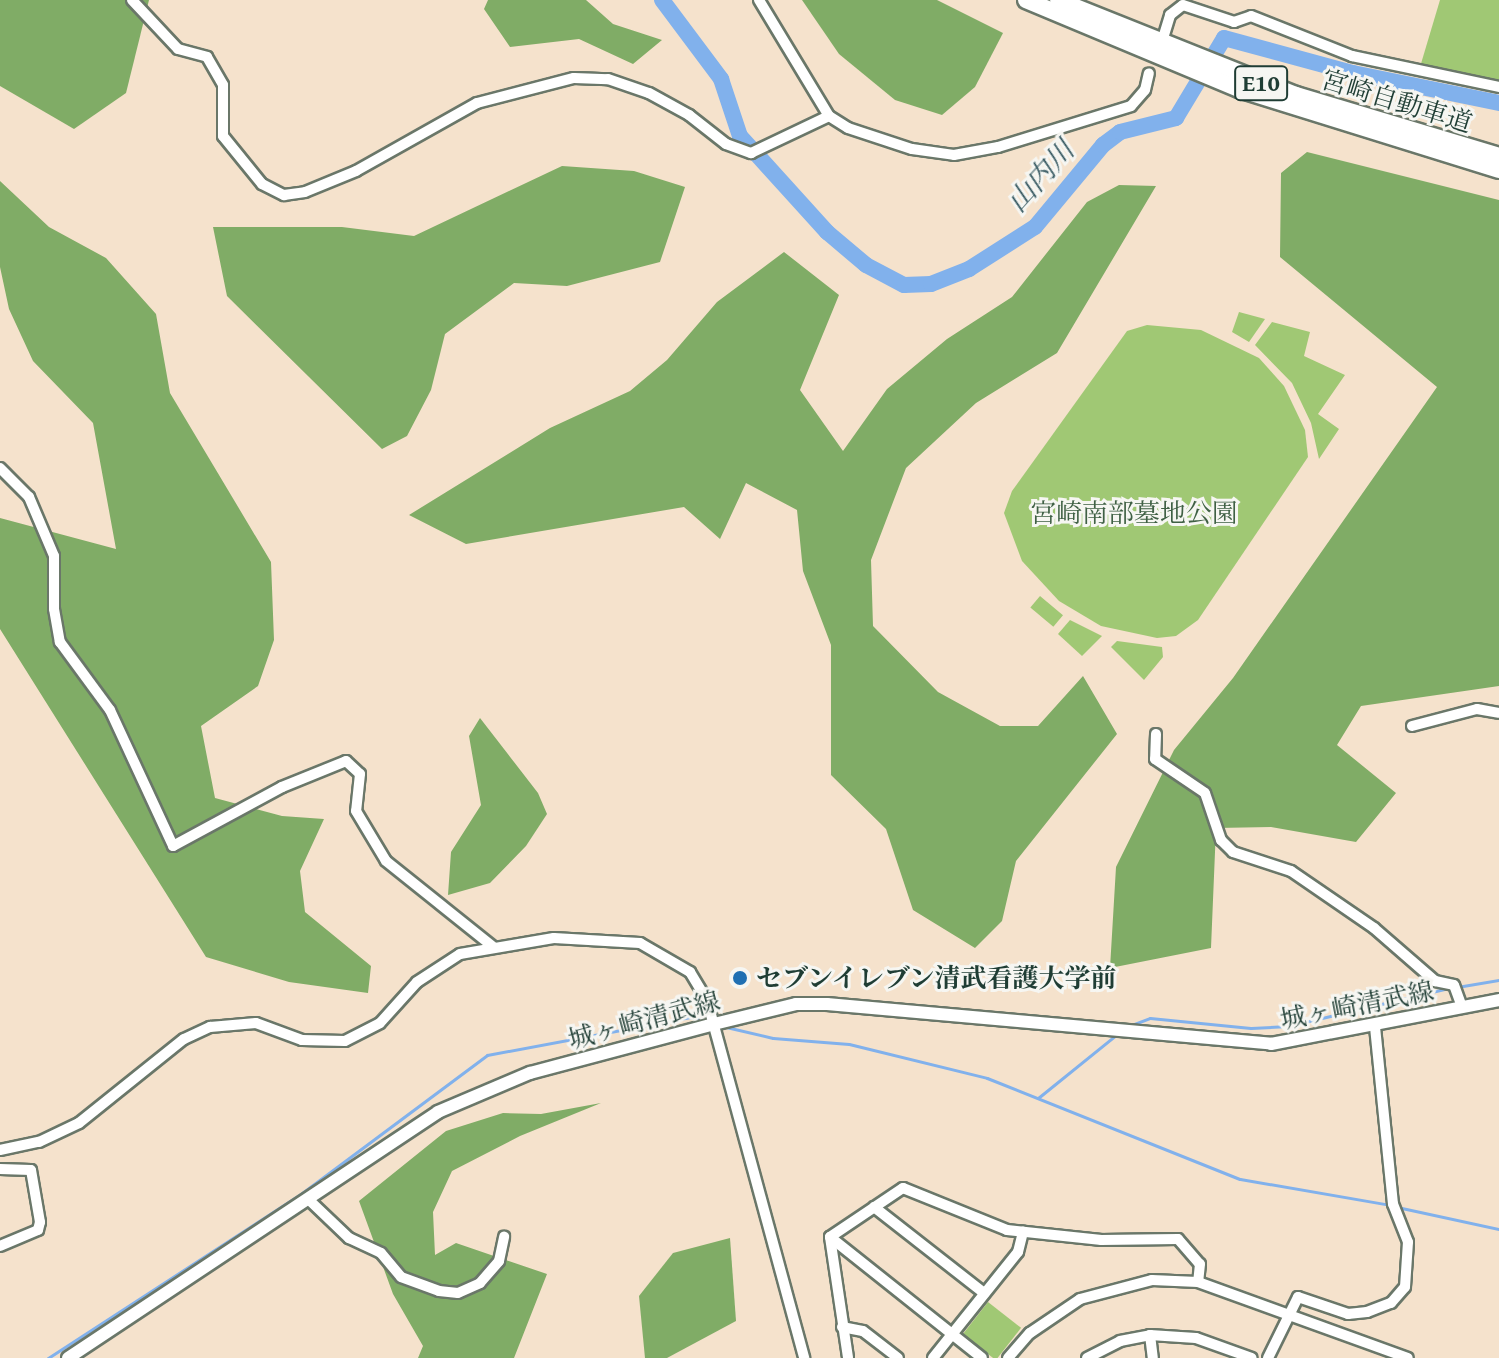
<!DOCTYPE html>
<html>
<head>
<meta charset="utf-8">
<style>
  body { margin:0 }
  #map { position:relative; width:1499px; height:1358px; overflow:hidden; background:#f5e2cc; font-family:"Gentium Book Plus","Noto Serif JP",serif }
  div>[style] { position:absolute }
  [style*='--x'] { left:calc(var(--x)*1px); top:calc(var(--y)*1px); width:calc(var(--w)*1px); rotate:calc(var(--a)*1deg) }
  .green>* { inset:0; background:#a0c874; transform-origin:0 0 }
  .forest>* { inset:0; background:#80ac66 }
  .stream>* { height:3px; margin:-1.5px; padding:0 1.5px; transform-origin:1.5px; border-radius:1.5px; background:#81b1ec }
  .river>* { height:16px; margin:-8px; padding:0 8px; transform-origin:8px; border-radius:8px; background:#81b1ec }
  .roads { filter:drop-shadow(2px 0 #6a7769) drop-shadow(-2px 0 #6a7769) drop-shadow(0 2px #6a7769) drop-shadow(0 -2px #6a7769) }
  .minor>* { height:10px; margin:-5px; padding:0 5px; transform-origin:5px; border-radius:5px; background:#fff }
  .major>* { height:12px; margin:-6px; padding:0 6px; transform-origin:6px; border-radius:6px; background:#fff }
  .highway>* { height:16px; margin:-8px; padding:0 8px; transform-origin:8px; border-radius:8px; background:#fff }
  .dots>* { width:22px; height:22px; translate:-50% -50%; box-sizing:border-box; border:4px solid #f6f6f2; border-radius:50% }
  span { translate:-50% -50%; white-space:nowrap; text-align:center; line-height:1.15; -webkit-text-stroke:6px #f6f6f2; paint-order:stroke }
  .shield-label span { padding:2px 6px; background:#f6f6f2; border:2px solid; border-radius:6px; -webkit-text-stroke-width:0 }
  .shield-label { font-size:24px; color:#1f3d34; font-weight:700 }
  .street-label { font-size:26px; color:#1f3d34 }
  .park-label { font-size:26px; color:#3f6044 }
  .poi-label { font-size:26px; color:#1f3d34; font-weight:700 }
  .left { translate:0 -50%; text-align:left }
  .water-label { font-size:28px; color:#385a62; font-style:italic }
</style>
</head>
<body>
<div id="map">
  <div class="green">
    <div style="clip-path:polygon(1440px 0,1499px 0,1499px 81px,1420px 67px)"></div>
    <div style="clip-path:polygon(1239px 312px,1265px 319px,1249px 342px,1232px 332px)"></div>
    <div style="clip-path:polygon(1272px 322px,1310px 332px,1304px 356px,1345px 375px,1318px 414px,1339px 429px,1319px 459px,1311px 423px,1292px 383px,1255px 345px)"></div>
    <div style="clip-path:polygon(1147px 325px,1201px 330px,1259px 358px,1284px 386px,1305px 430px,1308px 457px,1198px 620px,1176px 636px,1157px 638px,1101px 626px,1059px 601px,1022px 561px,1004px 513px,1012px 491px,1127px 331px)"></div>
    <div style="left:1040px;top:596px;width:30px;height:15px;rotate:40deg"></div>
    <div style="clip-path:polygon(1070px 620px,1102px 636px,1082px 656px,1058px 634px)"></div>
    <div style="clip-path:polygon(1117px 641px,1162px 647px,1163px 657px,1144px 680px,1111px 647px)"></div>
    <div style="left:988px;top:1302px;width:42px;height:41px;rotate:38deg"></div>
  </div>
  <div class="forest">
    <div style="clip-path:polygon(0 0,149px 0,126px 93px,74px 129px,0 86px)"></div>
    <div style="clip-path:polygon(488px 0,586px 0,613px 24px,662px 40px,633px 64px,579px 39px,510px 47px,484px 9px)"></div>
    <div style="clip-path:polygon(802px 0,937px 0,1003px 33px,975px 87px,942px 115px,895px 100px,839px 54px)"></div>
    <div style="clip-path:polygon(1307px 152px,1499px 200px,1499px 686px,1361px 706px,1337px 745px,1396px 793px,1356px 842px,1271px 827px,1216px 828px,1211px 948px,1110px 968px,1116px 867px,1174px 750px,1233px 678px,1437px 387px,1280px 257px,1281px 173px)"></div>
    <div style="clip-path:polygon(562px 166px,634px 171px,685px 187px,660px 262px,567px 286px,514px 283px,445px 334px,431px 390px,407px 436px,382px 449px,227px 296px,213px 227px,342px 227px,414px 236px)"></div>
    <div style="clip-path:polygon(0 181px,49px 227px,106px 258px,156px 314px,170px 393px,271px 562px,274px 640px,258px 686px,201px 726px,215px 798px,282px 816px,324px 819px,300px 871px,305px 912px,371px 966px,368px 993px,289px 982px,206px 957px,0 629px,0 518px,116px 549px,93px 423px,33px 361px,9px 309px,0 267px)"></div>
    <div style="clip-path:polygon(1119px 185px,1156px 186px,1057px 353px,976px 403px,906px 468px,871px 560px,873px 626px,938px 692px,1000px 726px,1038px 726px,1083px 676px,1117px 734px,1016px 861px,1002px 921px,975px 948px,913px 910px,886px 829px,831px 775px,831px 645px,803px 571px,797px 510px,746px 483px,720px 539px,684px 507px,466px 544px,409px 515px,550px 428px,630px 391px,667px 360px,717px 302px,784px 252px,839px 295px,800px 390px,843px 451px,887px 389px,947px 339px,1012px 297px,1087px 202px)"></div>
    <div style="clip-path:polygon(480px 718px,538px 793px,547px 814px,526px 846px,490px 883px,448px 895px,451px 852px,481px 805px,469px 736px)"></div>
    <div style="clip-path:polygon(601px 1103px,520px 1136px,452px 1171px,433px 1212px,435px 1255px,456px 1243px,547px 1274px,514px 1358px,418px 1358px,423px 1346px,393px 1294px,359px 1201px,446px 1131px,503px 1113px,541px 1114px)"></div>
    <div style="clip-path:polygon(730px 1238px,736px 1321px,667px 1358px,645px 1358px,639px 1296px,673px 1253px)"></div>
  </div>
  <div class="stream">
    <div style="--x:1457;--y:987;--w:43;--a:-9.5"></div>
    <div style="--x:1129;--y:1026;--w:22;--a:-21"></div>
    <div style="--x:1150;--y:1018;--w:101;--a:5.7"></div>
    <div style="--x:1251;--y:1028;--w:37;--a:-3"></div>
    <div style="--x:1288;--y:1026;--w:165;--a:-13.3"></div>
    <div style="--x:726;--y:1027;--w:48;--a:13.2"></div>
    <div style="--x:773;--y:1038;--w:76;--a:4.5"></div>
    <div style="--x:849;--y:1044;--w:142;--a:13.8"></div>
    <div style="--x:987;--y:1078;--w:272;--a:21.8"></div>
    <div style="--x:1240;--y:1179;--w:152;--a:9.8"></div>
    <div style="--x:1038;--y:1098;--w:100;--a:-38.9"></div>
    <div style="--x:1397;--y:1207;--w:104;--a:12.2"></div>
    <div style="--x:48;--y:1358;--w:303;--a:-33"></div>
    <div style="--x:302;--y:1193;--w:231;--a:-36.7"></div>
    <div style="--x:487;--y:1055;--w:207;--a:-10.6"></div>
    <div style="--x:690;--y:1017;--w:18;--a:16"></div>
  </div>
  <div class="river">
    <div style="--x:662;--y:0;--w:99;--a:53.2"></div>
    <div style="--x:721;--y:79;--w:60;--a:71.6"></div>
    <div style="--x:740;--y:136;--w:130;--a:47.8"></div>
    <div style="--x:827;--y:232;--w:51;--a:40.2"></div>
    <div style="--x:866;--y:265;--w:43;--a:27.8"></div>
    <div style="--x:904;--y:285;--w:27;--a:-2"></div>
    <div style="--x:931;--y:284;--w:41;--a:-21.5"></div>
    <div style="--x:969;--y:269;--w:78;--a:-32.5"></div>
    <div style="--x:1035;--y:227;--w:107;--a:-50.3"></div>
    <div style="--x:1103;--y:145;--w:21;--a:-37"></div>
    <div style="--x:1120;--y:132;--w:58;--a:-14"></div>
    <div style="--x:1176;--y:118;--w:93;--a:-59"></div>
    <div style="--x:1224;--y:38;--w:134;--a:15.2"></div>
    <div style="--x:1353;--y:73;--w:149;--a:11.6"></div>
  </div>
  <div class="roads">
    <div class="minor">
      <div style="--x:132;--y:0;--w:67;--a:46.8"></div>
      <div style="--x:178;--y:49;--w:30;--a:15"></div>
      <div style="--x:207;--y:57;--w:32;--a:60"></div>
      <div style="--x:223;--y:85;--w:51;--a:90"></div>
      <div style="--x:223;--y:136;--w:62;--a:50.9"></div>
      <div style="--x:262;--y:184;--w:25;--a:27"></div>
      <div style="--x:284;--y:195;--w:21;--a:-8"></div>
      <div style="--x:305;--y:192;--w:55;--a:-22.4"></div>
      <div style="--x:356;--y:171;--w:139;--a:-29.3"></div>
      <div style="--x:477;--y:103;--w:100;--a:-14.5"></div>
      <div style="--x:574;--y:78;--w:34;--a:2"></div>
      <div style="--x:608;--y:79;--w:43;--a:18.9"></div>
      <div style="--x:649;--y:93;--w:46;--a:28.8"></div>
      <div style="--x:689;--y:115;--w:47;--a:38.1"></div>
      <div style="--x:726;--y:144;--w:27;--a:20"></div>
      <div style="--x:751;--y:153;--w:86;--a:-25.4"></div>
      <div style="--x:759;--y:0;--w:135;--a:58.9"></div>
      <div style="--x:829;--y:116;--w:22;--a:32"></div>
      <div style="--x:848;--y:128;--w:67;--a:18.2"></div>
      <div style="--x:912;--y:149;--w:42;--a:8.1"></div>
      <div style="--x:954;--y:155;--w:45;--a:-10.3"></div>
      <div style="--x:998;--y:147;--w:139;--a:-17.1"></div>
      <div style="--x:1131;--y:106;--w:21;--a:-49"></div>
      <div style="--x:1145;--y:90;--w:17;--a:-77"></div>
      <div style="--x:1164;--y:35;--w:21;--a:-73"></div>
      <div style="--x:1170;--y:15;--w:16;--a:-38"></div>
      <div style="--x:1183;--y:5;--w:54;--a:18.4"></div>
      <div style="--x:1234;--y:22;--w:18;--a:-19"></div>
      <div style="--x:1251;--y:16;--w:109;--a:21.6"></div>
      <div style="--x:1352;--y:56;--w:150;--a:11.9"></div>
      <div style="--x:0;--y:468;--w:41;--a:45"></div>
      <div style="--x:29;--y:497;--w:64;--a:67"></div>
      <div style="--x:54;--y:556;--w:53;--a:90"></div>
      <div style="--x:54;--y:609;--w:34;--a:80"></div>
      <div style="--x:60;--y:642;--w:84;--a:53.7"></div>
      <div style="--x:110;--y:710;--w:150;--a:65.1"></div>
      <div style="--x:173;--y:846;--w:124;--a:-28.4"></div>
      <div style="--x:282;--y:787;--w:69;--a:-22.1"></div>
      <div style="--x:346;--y:761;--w:19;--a:43"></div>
      <div style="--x:360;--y:774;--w:37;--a:96"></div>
      <div style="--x:356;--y:811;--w:58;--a:59"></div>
      <div style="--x:386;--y:861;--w:136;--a:38.7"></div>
      <div style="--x:1412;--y:726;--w:67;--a:-14.7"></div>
      <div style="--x:1477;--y:709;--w:22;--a:10"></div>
      <div style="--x:1156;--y:734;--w:25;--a:92"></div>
      <div style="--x:1155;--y:759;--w:60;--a:34.2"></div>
      <div style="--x:1205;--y:793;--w:50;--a:71.2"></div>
      <div style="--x:1221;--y:840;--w:17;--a:45"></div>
      <div style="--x:1233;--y:852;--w:61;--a:18.1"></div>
      <div style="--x:1291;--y:871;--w:101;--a:34.5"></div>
      <div style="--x:1374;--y:928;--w:81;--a:41"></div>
      <div style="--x:1435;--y:981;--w:19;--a:12"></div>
      <div style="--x:1454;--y:985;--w:23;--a:70"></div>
      <div style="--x:0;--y:1150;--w:40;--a:-12"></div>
      <div style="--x:39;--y:1142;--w:44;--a:-25.4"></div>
      <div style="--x:79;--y:1123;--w:134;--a:-38.7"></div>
      <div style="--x:184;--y:1039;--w:29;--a:-25"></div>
      <div style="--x:210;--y:1027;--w:46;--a:-5"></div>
      <div style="--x:256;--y:1023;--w:49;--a:20.3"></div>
      <div style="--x:302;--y:1040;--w:43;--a:1.3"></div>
      <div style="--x:345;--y:1041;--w:39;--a:-27"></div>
      <div style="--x:380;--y:1023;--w:55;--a:-47.9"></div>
      <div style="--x:417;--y:982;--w:51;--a:-33.1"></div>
      <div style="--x:460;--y:954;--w:95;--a:-9.7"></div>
      <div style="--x:554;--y:938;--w:86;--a:3.3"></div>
      <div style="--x:640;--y:943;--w:58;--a:30.1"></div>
      <div style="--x:690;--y:972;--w:33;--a:59"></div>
      <div style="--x:707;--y:1000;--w:371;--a:74.8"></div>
      <div style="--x:0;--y:1169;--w:31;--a:2"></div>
      <div style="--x:31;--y:1170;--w:53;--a:80.2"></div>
      <div style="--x:40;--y:1222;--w:8;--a:104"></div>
      <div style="--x:38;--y:1230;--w:41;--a:157.2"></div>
      <div style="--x:308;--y:1199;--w:57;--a:43.6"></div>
      <div style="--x:349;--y:1238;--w:35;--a:25"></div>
      <div style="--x:381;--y:1253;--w:31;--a:50"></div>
      <div style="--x:401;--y:1277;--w:40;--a:20.2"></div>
      <div style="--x:439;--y:1291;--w:19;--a:6"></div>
      <div style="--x:458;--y:1293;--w:24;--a:-24"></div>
      <div style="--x:480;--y:1283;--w:29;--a:-49"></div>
      <div style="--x:499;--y:1261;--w:25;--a:-78"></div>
      <div style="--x:874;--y:1207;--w:140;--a:38"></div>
      <div style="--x:830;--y:1237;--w:88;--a:-33.9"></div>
      <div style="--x:903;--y:1188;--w:112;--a:22"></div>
      <div style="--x:1007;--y:1230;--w:95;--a:6.1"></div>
      <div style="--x:1101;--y:1240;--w:77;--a:-0.7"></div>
      <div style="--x:1178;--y:1239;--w:33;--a:49"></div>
      <div style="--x:1200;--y:1264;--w:18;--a:96"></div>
      <div style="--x:830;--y:1237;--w:194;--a:38.5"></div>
      <div style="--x:830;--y:1237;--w:122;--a:81.5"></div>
      <div style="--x:842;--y:1327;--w:21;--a:11"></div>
      <div style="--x:863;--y:1331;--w:44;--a:37.6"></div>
      <div style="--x:1150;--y:1335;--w:23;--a:83"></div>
      <div style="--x:933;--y:1358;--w:136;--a:-51.3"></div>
      <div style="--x:1018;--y:1252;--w:21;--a:-76"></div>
      <div style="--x:1008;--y:1358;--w:33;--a:-49"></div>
      <div style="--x:1030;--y:1333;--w:60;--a:-34.2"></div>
      <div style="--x:1080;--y:1299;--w:74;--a:-14.8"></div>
      <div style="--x:1152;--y:1280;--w:46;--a:2.5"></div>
      <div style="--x:1198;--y:1282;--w:223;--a:19.9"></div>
      <div style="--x:1087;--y:1358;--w:37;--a:-27"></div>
      <div style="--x:1120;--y:1341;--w:31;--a:-11"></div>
      <div style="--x:1150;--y:1335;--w:46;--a:3.7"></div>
      <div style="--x:1196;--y:1338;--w:59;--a:19.7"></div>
      <div style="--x:1268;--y:1358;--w:68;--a:-63.8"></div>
      <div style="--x:1298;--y:1297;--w:53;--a:18.8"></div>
      <div style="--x:1348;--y:1314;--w:19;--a:-6"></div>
      <div style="--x:1367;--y:1312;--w:26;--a:-21"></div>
      <div style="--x:1391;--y:1303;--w:21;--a:-49"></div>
      <div style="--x:1405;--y:1287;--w:45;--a:-86.2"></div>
      <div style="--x:1408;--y:1242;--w:41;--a:-111.5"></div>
      <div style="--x:1393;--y:1204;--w:179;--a:-95.8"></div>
    </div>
    <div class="major">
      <div style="--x:68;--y:1358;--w:444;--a:-33.6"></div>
      <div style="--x:438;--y:1112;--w:100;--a:-23"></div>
      <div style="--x:530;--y:1073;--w:190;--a:-14.9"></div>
      <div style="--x:714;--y:1024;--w:84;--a:-13.7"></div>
      <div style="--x:796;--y:1004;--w:31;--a:0"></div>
      <div style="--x:827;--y:1004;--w:446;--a:5.1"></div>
      <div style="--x:1271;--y:1044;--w:232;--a:-10.9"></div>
    </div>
    <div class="highway">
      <div style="--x:1026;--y:0;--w:231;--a:22.7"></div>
      <div style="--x:1239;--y:89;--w:272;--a:17.3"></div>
      <div style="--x:1058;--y:0;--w:256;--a:21.8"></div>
      <div style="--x:1296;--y:95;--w:212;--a:16.7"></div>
    </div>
  </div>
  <div class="dots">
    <div style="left:740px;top:978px;background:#1f6fb2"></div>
  </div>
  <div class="shield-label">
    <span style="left:1261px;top:83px">E10</span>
  </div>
  <div class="street-label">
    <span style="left:1397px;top:101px;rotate:17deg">宮崎自動車道</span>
    <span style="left:1357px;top:1005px;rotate:-11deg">城ヶ崎清武線</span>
    <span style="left:644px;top:1020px;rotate:-15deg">城ヶ崎清武線</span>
  </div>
  <div class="park-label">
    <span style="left:1134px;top:513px">宮崎南部墓地公園</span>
  </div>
  <div class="poi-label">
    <span class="left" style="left:756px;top:978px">セブンイレブン清武看護大学前</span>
  </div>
  <div class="water-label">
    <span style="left:1040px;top:176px;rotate:-48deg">山内川</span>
  </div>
</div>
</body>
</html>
